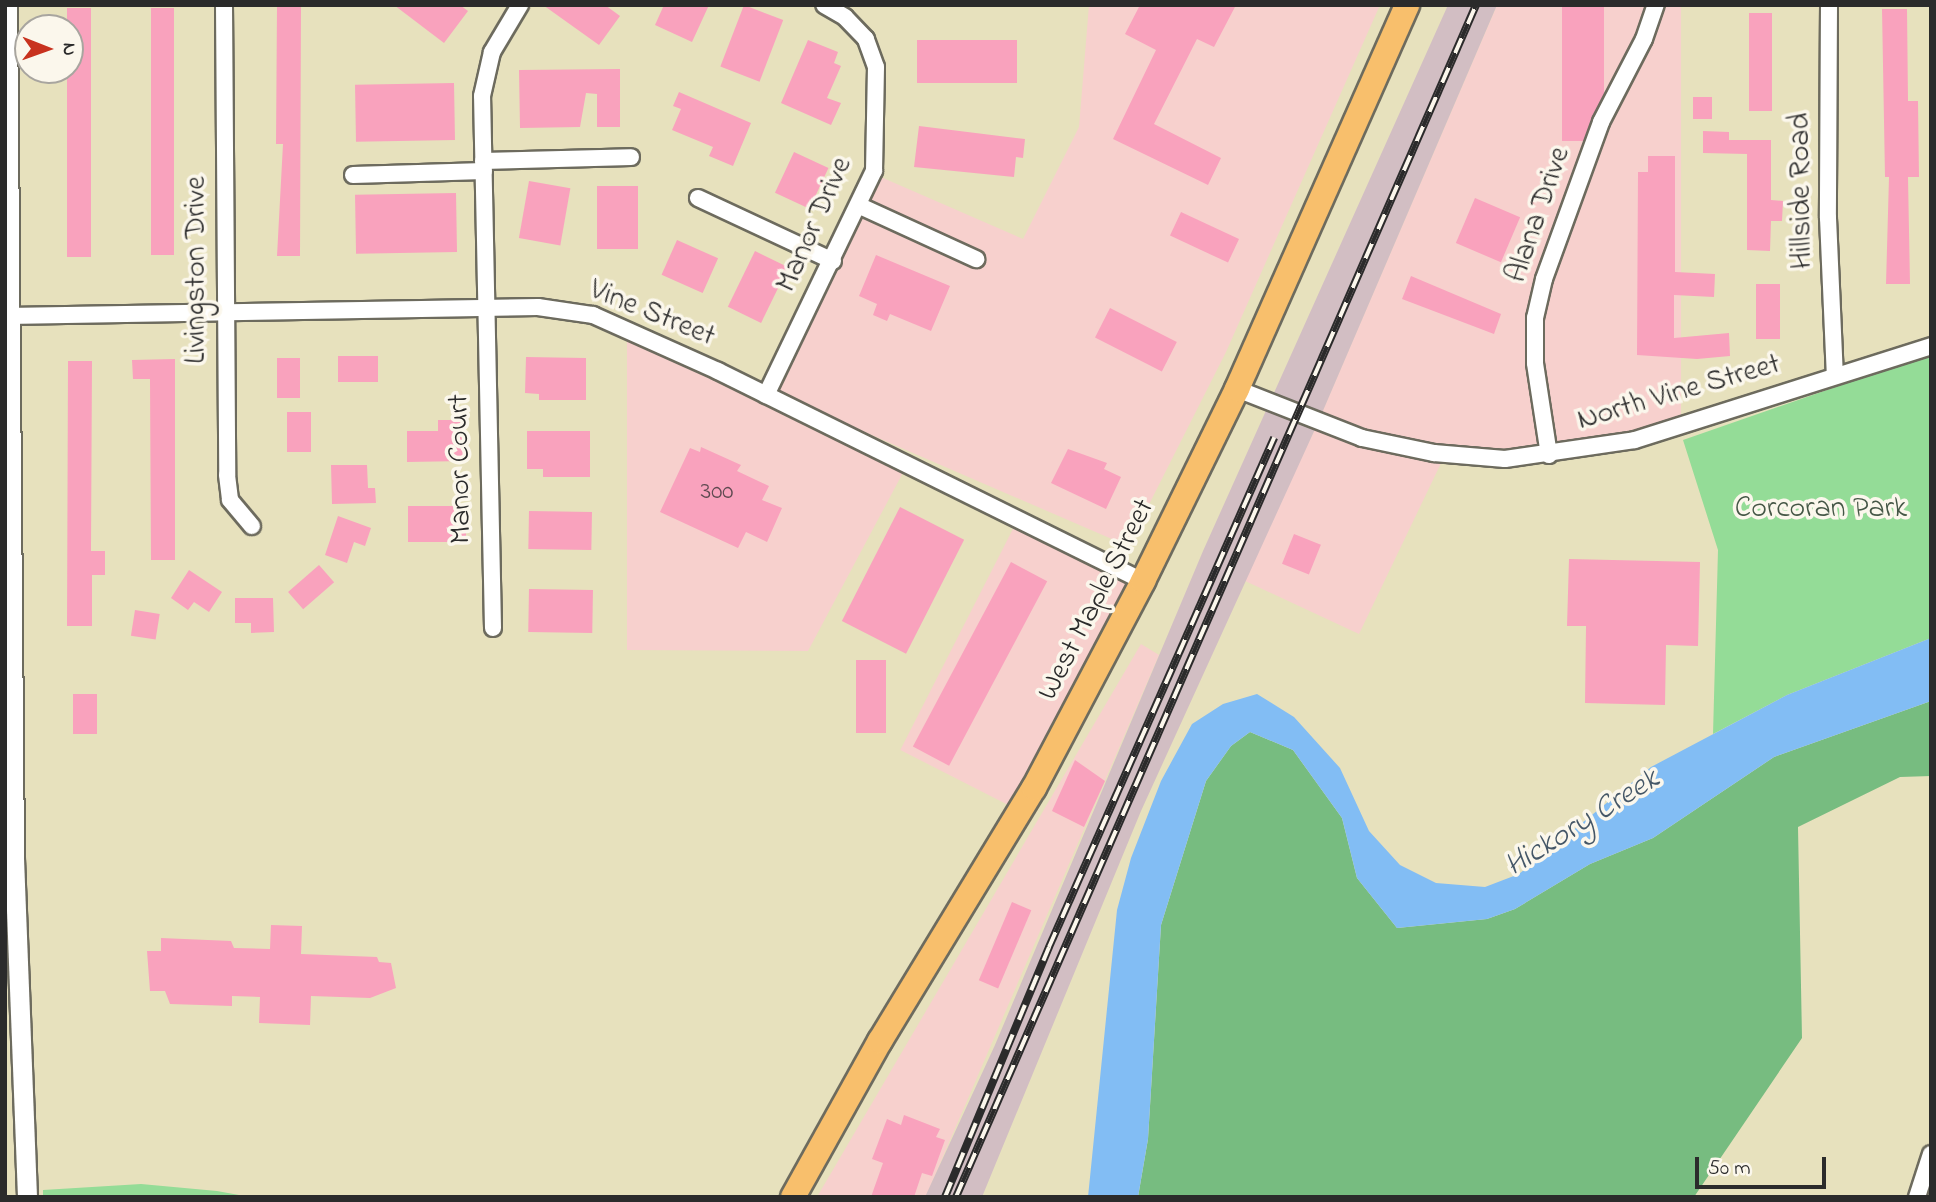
<!DOCTYPE html>
<html>
<head>
<meta charset="utf-8">
<style>
  body { margin:0 }
  #map { position:relative; width:1936px; height:1202px; overflow:hidden; background:#e7e1bd; font-family:"Indie Flower",sans-serif }
  div>[style] { position:absolute }
  [style*='--x'] { left:calc(var(--x)*1px); top:calc(var(--y)*1px); width:calc(var(--w)*1px); rotate:calc(var(--a)*1deg) }
  .built>* { inset:0; background:#f7d0cd; transform-origin:0 0 }
  .industrial>* { inset:0; background:#d2bec3 }
  .green>* { inset:0; background:#94dc97 }
  .forest>* { inset:0; background:#77bc80 }
  .water>* { inset:0; background:#82bdf4 }
  .building>* { inset:0; background:#f9a2bd; transform-origin:0 0 }
  .roads { filter:drop-shadow(2px 0 #6d6b5e) drop-shadow(-2px 0 #6d6b5e) drop-shadow(0 2px #6d6b5e) drop-shadow(0 -2px #6d6b5e) }
  .minor>* { height:16px; margin:-8px; padding:0 8px; transform-origin:8px; border-radius:8px; background:#fff }
  .tertiary>* { height:19px; margin:-9.5px; padding:0 9.5px; transform-origin:9.5px; border-radius:9.5px; background:#fff }
  .primary>* { height:24px; margin:-12px; padding:0 12px; transform-origin:12px; border-radius:12px; background:#f8bf6c }
  .rail>* { height:8px; margin-top:-4px; transform-origin:0; background:repeating-linear-gradient(90deg,#fbf7ec 0 16px,#2b2b2b 0 32px); box-sizing:border-box; border-block:2px solid #2b2b2b }
  span { translate:-50% -50%; white-space:nowrap; text-align:center; line-height:1.15; -webkit-text-stroke:7px #fbf7ec; paint-order:stroke }
  .number-label { font-size:26px; color:#5e4950 }
  .number-label span { -webkit-text-stroke-width:0 }
  .street-label { font-size:30px; color:#2b2b2b }
  .park-label { font-size:30px; color:#455746 }
  .water-label { font-size:32px; color:#455767; font-style:italic }
  .frame { position:absolute; inset:0; border:7px solid #2b2b2b; pointer-events:none }
  .north { position:absolute; left:14px; top:14px; width:70px; height:70px; box-sizing:border-box; background:#fbf7ec; border:2px solid #a8a59f; border-radius:50%; rotate:91deg; font-size:19px; font-weight:700; line-height:28px; text-align:center; color:#2b2b2b }
  .north::after { content:''; display:block; margin:auto; width:24px; height:32px; background:#c8321e; clip-path:polygon(50% 0,100% 100%,50% 72%,0 100%) }
  .scale { position:absolute; left:1695px; top:1157px; width:131px; height:32px; box-sizing:border-box; border:4px solid #2b2b2b; border-top:0; padding-left:9px; font-size:21px; line-height:24px; white-space:nowrap; color:#2b2b2b; -webkit-text-stroke:5px #fbf7ec; paint-order:stroke }
</style>
</head>
<body>
<div id="map">
  <div class="built">
    <div style="clip-path:polygon(1089px 5px,1380px 5px,1226px 352px,1128px 546px,763px 388px,867px 171px,1023px 239px,1079px 127px)"></div>
    <div style="clip-path:polygon(1497px 5px,1681px 5px,1681px 422px,1544px 450px,1505px 453px,1398px 442px,1320px 417px)"></div>
    <div style="clip-path:polygon(627px 333px,906px 467px,808px 651px,627px 650px)"></div>
    <div style="clip-path:polygon(1316px 427px,1443px 459px,1359px 634px,1243px 580px)"></div>
    <div style="left:1017px;top:521px;width:135px;height:257px;rotate:27deg"></div>
    <div style="clip-path:polygon(1141px 644px,1159px 655px,926px 1196px,817px 1197px)"></div>
  </div>
  <div class="industrial">
    <div style="clip-path:polygon(1448px 5px,1497px 5px,1316px 427px,1141px 811px,982px 1197px,925px 1197px,995px 1045px,1203px 551px)"></div>
  </div>
  <div class="green">
    <div style="clip-path:polygon(1931px 354px,1931px 638px,1787px 695px,1713px 734px,1718px 550px,1683px 440px)"></div>
    <div style="clip-path:polygon(141px 1184px,217px 1191px,250px 1197px,43px 1197px,43px 1190px)"></div>
  </div>
  <div class="forest">
    <div style="clip-path:polygon(1931px 701px,1931px 776px,1900px 777px,1798px 827px,1802px 1038px,1694px 1197px,1138px 1197px,1148px 1139px,1161px 925px,1206px 781px,1231px 746px,1250px 732px,1293px 750px,1342px 818px,1357px 878px,1397px 928px,1487px 919px,1515px 909px,1590px 864px,1653px 838px,1774px 757px)"></div>
  </div>
  <div class="water">
    <div style="clip-path:polygon(1931px 638px,1931px 701px,1774px 757px,1653px 838px,1590px 864px,1515px 909px,1487px 919px,1397px 928px,1357px 878px,1342px 818px,1293px 750px,1250px 732px,1231px 746px,1206px 781px,1161px 925px,1148px 1139px,1138px 1197px,1088px 1197px,1117px 910px,1131px 858px,1161px 781px,1192px 724px,1223px 704px,1257px 694px,1294px 717px,1340px 768px,1369px 831px,1400px 865px,1436px 883px,1485px 887px,1519px 874px,1651px 767px,1787px 695px)"></div>
  </div>
  <div class="building">
    <div style="clip-path:polygon(394px 5px,460px 5px,468px 11px,444px 43px)"></div>
    <div style="clip-path:polygon(543px 5px,605px 5px,620px 16px,599px 45px)"></div>
    <div style="clip-path:polygon(664px 5px,709px 5px,692px 42px,655px 25px)"></div>
    <div style="left:744px;top:5px;width:42px;height:66px;rotate:21deg"></div>
    <div style="clip-path:polygon(1140px 5px,1236px 5px,1214px 47px,1197px 39px,1154px 124px,1221px 158px,1208px 185px,1113px 139px,1156px 50px,1125px 34px)"></div>
    <div style="left:1562px;top:5px;width:42px;height:136px"></div>
    <div style="clip-path:polygon(277px 6px,301px 6px,300px 256px,277px 256px,283px 144px,276px 144px)"></div>
    <div style="left:67px;top:8px;width:24px;height:249px"></div>
    <div style="left:174px;top:8px;width:247px;height:23px;rotate:90deg"></div>
    <div style="clip-path:polygon(1882px 9px,1907px 9px,1908px 101px,1918px 101px,1919px 177px,1908px 177px,1910px 284px,1886px 284px,1889px 177px,1885px 177px)"></div>
    <div style="left:1749px;top:13px;width:23px;height:98px"></div>
    <div style="clip-path:polygon(808px 40px,838px 52px,834px 63px,841px 66px,827px 98px,841px 103px,831px 125px,781px 103px)"></div>
    <div style="left:917px;top:40px;width:100px;height:43px"></div>
    <div style="clip-path:polygon(620px 69px,620px 127px,597px 127px,597px 94px,586px 93px,580px 127px,520px 128px,519px 70px)"></div>
    <div style="left:454px;top:83px;width:57px;height:99px;rotate:89deg"></div>
    <div style="clip-path:polygon(679px 92px,751px 123px,733px 166px,709px 156px,713px 147px,672px 130px,681px 109px,673px 106px)"></div>
    <div style="left:1693px;top:97px;width:19px;height:22px"></div>
    <div style="clip-path:polygon(919px 126px,1025px 139px,1023px 158px,1016px 157px,1014px 177px,914px 167px)"></div>
    <div style="clip-path:polygon(1703px 131px,1729px 132px,1729px 140px,1771px 140px,1771px 200px,1783px 201px,1782px 221px,1771px 221px,1770px 251px,1747px 250px,1747px 154px,1703px 153px)"></div>
    <div style="left:794px;top:152px;width:38px;height:45px;rotate:25deg"></div>
    <div style="clip-path:polygon(1648px 156px,1675px 156px,1675px 272px,1715px 274px,1714px 297px,1674px 295px,1674px 338px,1729px 333px,1730px 356px,1697px 359px,1637px 355px,1638px 172px,1648px 172px)"></div>
    <div style="left:529px;top:181px;width:42px;height:58px;rotate:10deg"></div>
    <div style="left:597px;top:186px;width:41px;height:63px"></div>
    <div style="left:456px;top:193px;width:59px;height:101px;rotate:89deg"></div>
    <div style="left:1475px;top:198px;width:49px;height:49px;rotate:23deg"></div>
    <div style="left:1181px;top:212px;width:64px;height:26px;rotate:25deg"></div>
    <div style="left:677px;top:240px;width:45px;height:38px;rotate:24deg"></div>
    <div style="left:755px;top:251px;width:37px;height:62px;rotate:26deg"></div>
    <div style="clip-path:polygon(876px 255px,950px 286px,931px 331px,890px 314px,887px 321px,873px 315px,877px 304px,859px 296px)"></div>
    <div style="clip-path:polygon(1411px 276px,1501px 314px,1494px 334px,1402px 299px)"></div>
    <div style="left:1756px;top:284px;width:24px;height:55px"></div>
    <div style="left:1110px;top:308px;width:75px;height:33px;rotate:27deg"></div>
    <div style="left:378px;top:356px;width:26px;height:40px;rotate:90deg"></div>
    <div style="clip-path:polygon(526px 357px,586px 358px,586px 400px,539px 400px,539px 394px,525px 393px)"></div>
    <div style="left:277px;top:358px;width:23px;height:40px"></div>
    <div style="clip-path:polygon(175px 359px,175px 560px,151px 560px,150px 379px,133px 379px,132px 360px)"></div>
    <div style="clip-path:polygon(68px 361px,92px 361px,91px 551px,105px 551px,105px 575px,92px 575px,92px 626px,67px 626px)"></div>
    <div style="left:287px;top:412px;width:24px;height:40px"></div>
    <div style="clip-path:polygon(438px 420px,464px 420px,465px 461px,407px 462px,407px 431px,438px 431px)"></div>
    <div style="clip-path:polygon(527px 431px,590px 431px,590px 477px,543px 477px,543px 469px,527px 469px)"></div>
    <div style="clip-path:polygon(701px 447px,741px 465px,737px 471px,769px 486px,762px 500px,782px 508px,767px 542px,746px 532px,738px 548px,660px 512px,690px 448px,700px 452px)"></div>
    <div style="clip-path:polygon(1068px 449px,1107px 463px,1104px 469px,1121px 477px,1106px 509px,1051px 483px)"></div>
    <div style="clip-path:polygon(331px 465px,367px 465px,368px 488px,375px 488px,376px 503px,332px 504px)"></div>
    <div style="left:408px;top:506px;width:58px;height:36px"></div>
    <div style="left:900px;top:507px;width:72px;height:128px;rotate:27deg"></div>
    <div style="left:529px;top:511px;width:63px;height:38px;rotate:1deg"></div>
    <div style="clip-path:polygon(338px 516px,371px 528px,365px 546px,354px 542px,347px 563px,325px 555px)"></div>
    <div style="left:1294px;top:534px;width:29px;height:32px;rotate:22deg"></div>
    <div style="clip-path:polygon(1569px 559px,1700px 562px,1698px 646px,1666px 645px,1665px 705px,1585px 703px,1586px 626px,1567px 626px)"></div>
    <div style="left:1011px;top:562px;width:41px;height:209px;rotate:28deg"></div>
    <div style="left:319px;top:565px;width:23px;height:41px;rotate:49deg"></div>
    <div style="clip-path:polygon(189px 570px,222px 592px,209px 612px,194px 602px,188px 610px,171px 598px)"></div>
    <div style="left:529px;top:589px;width:64px;height:43px;rotate:1deg"></div>
    <div style="clip-path:polygon(235px 598px,273px 598px,274px 632px,251px 633px,251px 623px,235px 623px)"></div>
    <div style="left:135px;top:610px;width:25px;height:26px;rotate:9deg"></div>
    <div style="left:856px;top:660px;width:30px;height:73px"></div>
    <div style="left:73px;top:694px;width:24px;height:40px"></div>
    <div style="clip-path:polygon(1075px 760px,1105px 781px,1084px 827px,1052px 811px)"></div>
    <div style="left:1012px;top:902px;width:21px;height:85px;rotate:23deg"></div>
    <div style="clip-path:polygon(271px 925px,302px 926px,301px 954px,377px 957px,379px 962px,391px 963px,396px 988px,370px 998px,311px 996px,310px 1025px,259px 1023px,260px 997px,232px 996px,232px 1006px,170px 1004px,165px 991px,150px 991px,147px 951px,161px 951px,161px 938px,231px 941px,234px 948px,270px 949px)"></div>
    <div style="clip-path:polygon(904px 1115px,940px 1129px,936px 1137px,945px 1140px,932px 1176px,922px 1173px,914px 1197px,871px 1197px,883px 1163px,872px 1159px,887px 1119px,901px 1125px)"></div>
  </div>
  <div class="roads">
    <div class="minor">
      <div style="--x:224;--y:5;--w:470;--a:89.6"></div>
      <div style="--x:227;--y:475;--w:25;--a:83"></div>
      <div style="--x:230;--y:500;--w:34;--a:50"></div>
      <div style="--x:1829;--y:5;--w:213;--a:90.3"></div>
      <div style="--x:1828;--y:218;--w:158;--a:87.5"></div>
      <div style="--x:483;--y:161;--w:148;--a:-1.5"></div>
      <div style="--x:353;--y:175;--w:131;--a:-1.7"></div>
      <div style="--x:698;--y:198;--w:149;--a:25"></div>
      <div style="--x:860;--y:206;--w:128;--a:24.6"></div>
      <div style="--x:7;--y:316;--w:531;--a:-0.97"></div>
      <div style="--x:538;--y:307;--w:56;--a:8.3"></div>
      <div style="--x:593;--y:315;--w:137;--a:24.1"></div>
      <div style="--x:718;--y:371;--w:474;--a:26.3"></div>
      <div style="--x:1237;--y:389;--w:134;--a:21.4"></div>
      <div style="--x:1362;--y:438;--w:74;--a:11.8"></div>
      <div style="--x:1434;--y:453;--w:71;--a:4.8"></div>
      <div style="--x:1505;--y:459;--w:131;--a:-8.3"></div>
      <div style="--x:1635;--y:440;--w:311;--a:-17.6"></div>
      <div style="--x:766;--y:395;--w:249;--a:-64.3"></div>
      <div style="--x:874;--y:171;--w:104;--a:-88.9"></div>
      <div style="--x:876;--y:67;--w:30;--a:-110"></div>
      <div style="--x:866;--y:39;--w:30;--a:-134"></div>
      <div style="--x:845;--y:17;--w:24;--a:-150"></div>
      <div style="--x:1549;--y:455;--w:93;--a:-98.7"></div>
      <div style="--x:1535;--y:363;--w:45;--a:-90"></div>
      <div style="--x:1535;--y:318;--w:40;--a:-77"></div>
      <div style="--x:1544;--y:279;--w:167;--a:-70"></div>
      <div style="--x:1601;--y:122;--w:93;--a:-62.6"></div>
      <div style="--x:1644;--y:39;--w:36;--a:-71"></div>
      <div style="--x:493;--y:628;--w:532;--a:-91.18"></div>
      <div style="--x:482;--y:96;--w:45;--a:-77.2"></div>
      <div style="--x:492;--y:52;--w:55;--a:-59.2"></div>
      <div style="--x:1917;--y:1197;--w:45;--a:-72"></div>
    </div>
    <div class="tertiary">
      <div style="--x:7;--y:5;--w:853;--a:89.53"></div>
      <div style="--x:14;--y:858;--w:339;--a:87.8"></div>
    </div>
    <div class="primary">
      <div style="--x:793;--y:1197;--w:179;--a:-60.9"></div>
      <div style="--x:880;--y:1041;--w:296;--a:-58.7"></div>
      <div style="--x:1034;--y:788;--w:234;--a:-62.2"></div>
      <div style="--x:1143;--y:581;--w:214;--a:-63.9"></div>
      <div style="--x:1237;--y:389;--w:420;--a:-66.1"></div>
    </div>
  </div>
  <div class="rail">
    <div style="--x:945;--y:1197;--w:271;--a:-67.4"></div>
    <div style="--x:1049;--y:947;--w:557;--a:-66.15"></div>
    <div style="--x:956;--y:1197;--w:1300;--a:-66.43"></div>
  </div>
  <div class="number-label">
    <span style="left:717px;top:493px">300</span>
  </div>
  <div class="street-label">
    <span style="left:1802px;top:191px;rotate:-91deg">Hillside Road</span>
    <span style="left:1539px;top:215px;rotate:-71deg">Alana Drive</span>
    <span style="left:815px;top:225px;rotate:-66deg">Manor Drive</span>
    <span style="left:197px;top:270px;rotate:-90deg">Livingston Drive</span>
    <span style="left:652px;top:314px;rotate:22deg">Vine Street</span>
    <span style="left:1679px;top:393px;rotate:-16deg">North Vine Street</span>
    <span style="left:461px;top:469px;rotate:-91deg">Manor Court</span>
    <span style="left:1097px;top:600px;rotate:-63deg">West Maple Street</span>
  </div>
  <div class="park-label">
    <span style="left:1821px;top:509px">Corcoran Park</span>
  </div>
  <div class="water-label">
    <span style="left:1583px;top:824px;rotate:-32deg">Hickory Creek</span>
  </div>
  <div class="frame"></div>
  <div class="north">N</div>
  <div class="scale">50 m</div>
</div>
</body>
</html>
